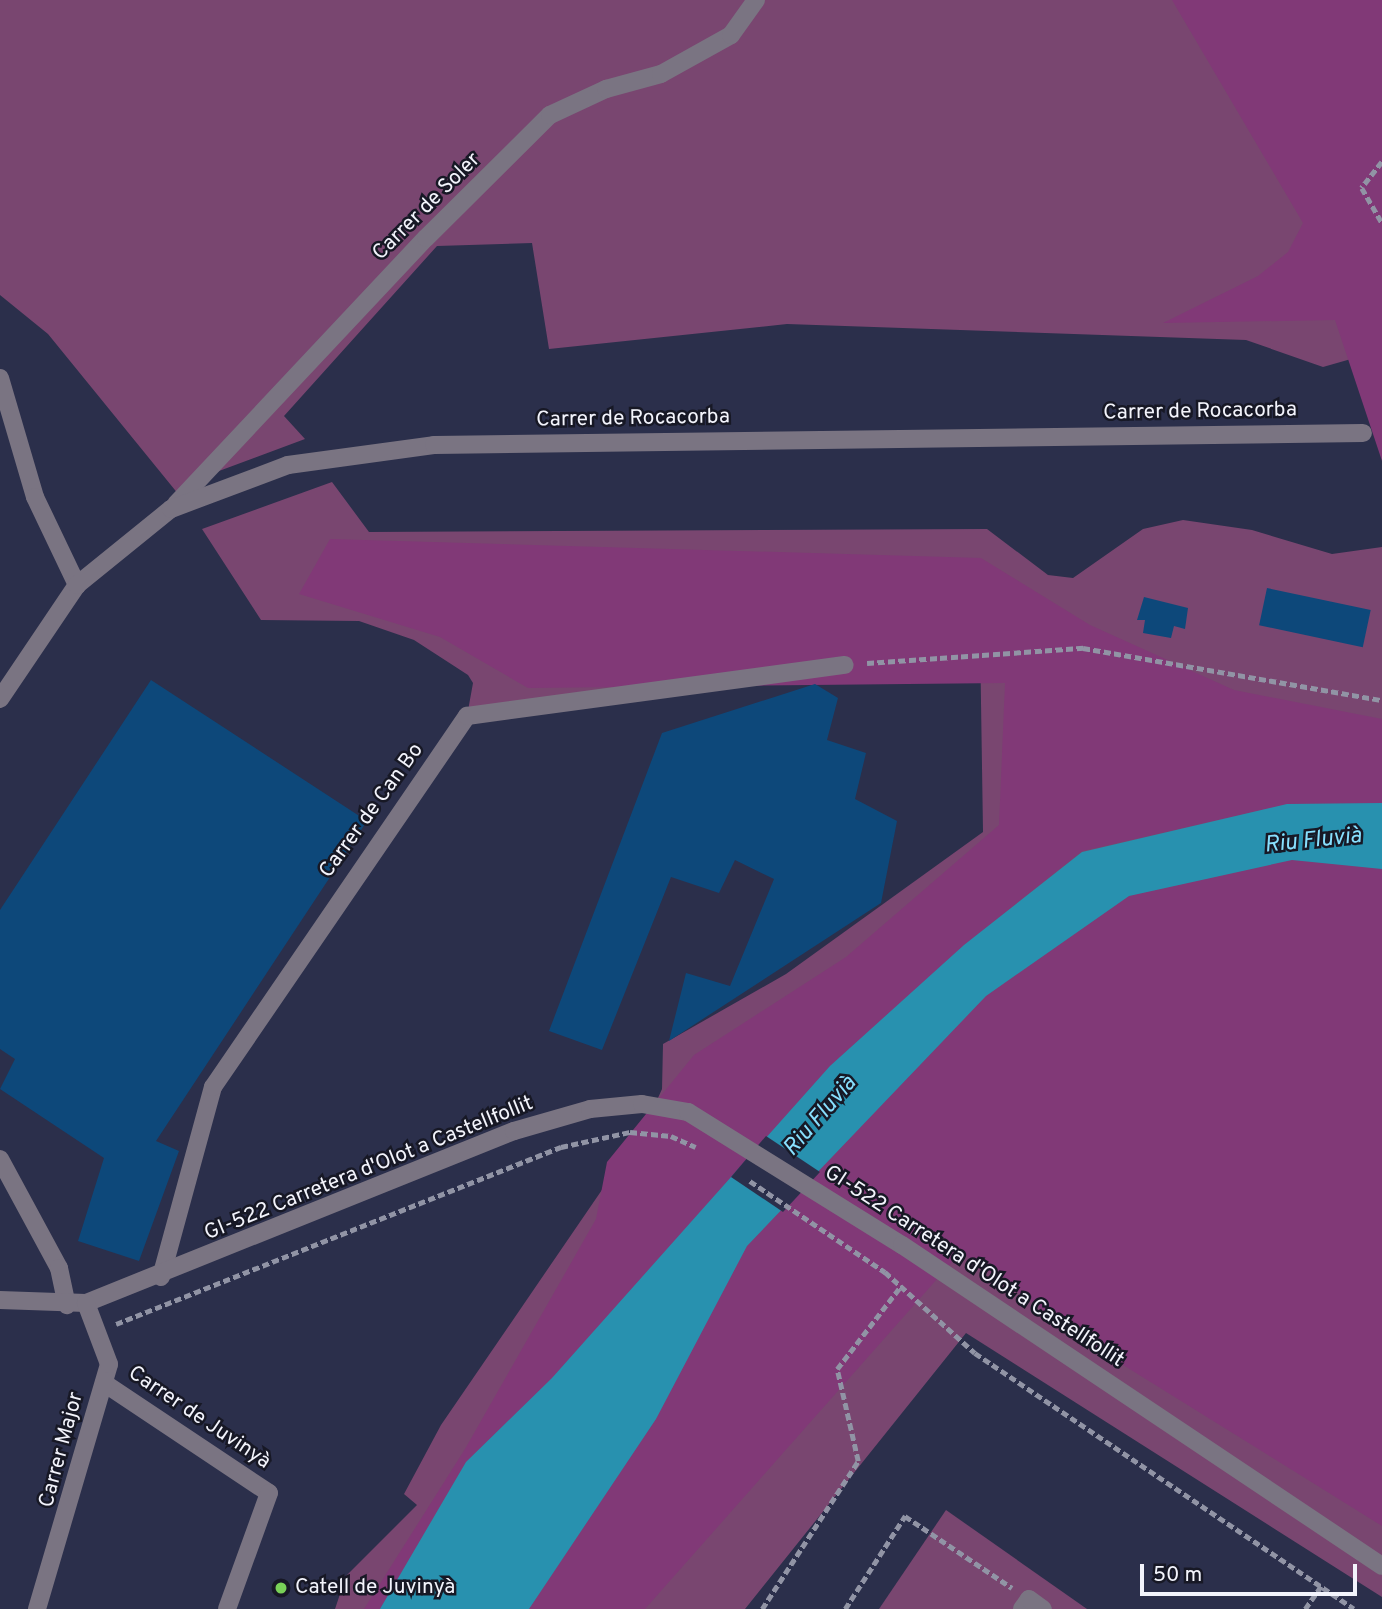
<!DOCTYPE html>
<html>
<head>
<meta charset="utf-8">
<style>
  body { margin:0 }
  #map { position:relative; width:1382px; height:1609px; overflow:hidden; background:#2b2f4b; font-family:Overpass,sans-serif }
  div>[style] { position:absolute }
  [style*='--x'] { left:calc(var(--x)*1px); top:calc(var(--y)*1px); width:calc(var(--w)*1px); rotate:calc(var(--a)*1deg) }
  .green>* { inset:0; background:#794670 }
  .forest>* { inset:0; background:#813977 }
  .water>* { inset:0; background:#2891af }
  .pier>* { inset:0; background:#2b2f4b }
  .building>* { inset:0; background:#0d487a; transform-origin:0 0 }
  .path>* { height:4.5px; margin-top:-2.25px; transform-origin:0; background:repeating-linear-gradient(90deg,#9194a5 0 7px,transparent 0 10.5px) }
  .minor>* { height:18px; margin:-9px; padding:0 9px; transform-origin:9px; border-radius:9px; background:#7a7482 }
  .dots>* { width:19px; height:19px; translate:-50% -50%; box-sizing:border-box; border:4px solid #171825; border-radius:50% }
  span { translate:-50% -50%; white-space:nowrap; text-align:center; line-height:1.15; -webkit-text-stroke:5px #171825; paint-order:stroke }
  .street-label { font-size:21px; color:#f3f4fc }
  .poi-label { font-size:21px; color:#f3f4fc }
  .left { translate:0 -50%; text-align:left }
  .water-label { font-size:23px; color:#88e0fe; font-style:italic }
  .scale { position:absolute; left:1140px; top:1564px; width:217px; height:32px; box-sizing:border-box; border:4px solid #f3f4fc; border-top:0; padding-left:9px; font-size:21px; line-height:24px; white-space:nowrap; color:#f3f4fc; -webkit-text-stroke:5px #171825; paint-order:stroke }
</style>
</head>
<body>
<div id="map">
  <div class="green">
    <div style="clip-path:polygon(0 0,1382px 0,1365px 355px,1323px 367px,1246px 340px,787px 324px,549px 349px,532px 243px,437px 246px,284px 416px,305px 439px,219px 471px,179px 495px,48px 334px,0 295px)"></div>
    <div style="clip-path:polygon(332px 482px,369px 532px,987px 529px,1048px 575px,1073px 578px,1143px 529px,1183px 520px,1252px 530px,1332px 554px,1382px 547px,1382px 1597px,966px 1333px,745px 1609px,335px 1609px,346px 1576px,417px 1505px,404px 1494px,441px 1425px,645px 1127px,662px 1089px,663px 1044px,786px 974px,983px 832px,980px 637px,836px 646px,467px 716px,473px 683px,468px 675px,414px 640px,359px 621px,261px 620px,202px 529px)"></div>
    <div style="clip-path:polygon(946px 1510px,1087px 1609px,879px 1609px)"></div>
  </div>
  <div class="forest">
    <div style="clip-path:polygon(1172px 0,1382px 0,1382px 461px,1335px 320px,1163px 323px,1258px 276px,1288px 252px,1303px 223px)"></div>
    <div style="clip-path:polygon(330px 539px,981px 558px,1090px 625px,1234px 690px,1382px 719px,1382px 803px,1287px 804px,1082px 851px,964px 945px,830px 1066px,552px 1378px,466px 1462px,380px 1609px,364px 1609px,465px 1449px,596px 1219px,607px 1162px,694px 1055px,846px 957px,999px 825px,1005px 683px,528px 688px,440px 637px,299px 594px)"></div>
    <div style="clip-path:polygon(1292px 860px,1382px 869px,1382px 1526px,1099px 1350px,961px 1252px,645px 1609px,529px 1609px,656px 1419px,747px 1246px,986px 996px,1129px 896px)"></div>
  </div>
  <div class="water">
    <div style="clip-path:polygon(1382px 803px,1382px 869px,1292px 860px,1129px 896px,986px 996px,747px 1246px,656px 1419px,529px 1609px,380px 1609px,466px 1462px,552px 1378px,830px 1066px,964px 945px,1082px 852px,1287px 804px)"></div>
  </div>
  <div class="pier">
    <div style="clip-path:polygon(766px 1136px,820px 1172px,783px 1212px,731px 1177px)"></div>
  </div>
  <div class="building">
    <div style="left:1267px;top:588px;width:106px;height:38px;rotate:12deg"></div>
    <div style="clip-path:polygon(1144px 597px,1188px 608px,1185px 629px,1174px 626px,1171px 638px,1143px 633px,1145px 620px,1137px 620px)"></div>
    <div style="clip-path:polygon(151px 680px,367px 821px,156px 1141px,179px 1151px,139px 1261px,78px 1241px,104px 1158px,0 1089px,15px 1059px,0 1049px,0 910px)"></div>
    <div style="clip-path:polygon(815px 684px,838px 698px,827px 740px,866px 753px,855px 799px,897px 821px,881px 903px,669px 1041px,686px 973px,730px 986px,774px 879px,735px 860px,719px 893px,671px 877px,602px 1050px,549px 1031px,662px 733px)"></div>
  </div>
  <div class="path">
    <div style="--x:1382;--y:162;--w:33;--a:128"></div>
    <div style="--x:1362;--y:188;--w:39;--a:60"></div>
    <div style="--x:867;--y:663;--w:217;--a:-4"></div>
    <div style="--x:1083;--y:648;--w:303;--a:9.9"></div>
    <div style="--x:750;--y:1181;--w:163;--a:34"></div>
    <div style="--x:885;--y:1272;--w:121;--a:42"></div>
    <div style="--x:975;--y:1353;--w:457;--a:34"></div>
    <div style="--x:116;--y:1324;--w:479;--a:-21.7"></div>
    <div style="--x:561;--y:1147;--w:71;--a:-12.3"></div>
    <div style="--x:630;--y:1132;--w:41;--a:5.6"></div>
    <div style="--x:671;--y:1136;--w:27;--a:24"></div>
    <div style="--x:762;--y:1609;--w:176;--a:-57"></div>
    <div style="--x:858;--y:1461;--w:94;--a:-102.9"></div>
    <div style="--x:837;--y:1369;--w:105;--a:-52.4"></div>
    <div style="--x:845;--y:1609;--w:111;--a:-57.2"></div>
    <div style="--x:905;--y:1516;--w:129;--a:33.9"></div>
    <div style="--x:1305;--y:1609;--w:28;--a:-55"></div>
  </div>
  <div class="minor">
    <div style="--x:0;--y:378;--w:124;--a:73.6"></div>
    <div style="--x:35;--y:497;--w:98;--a:64.5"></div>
    <div style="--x:176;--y:504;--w:365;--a:-46.8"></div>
    <div style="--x:426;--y:238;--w:175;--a:-44.8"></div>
    <div style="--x:550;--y:115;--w:62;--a:-24.9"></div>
    <div style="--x:606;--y:89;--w:57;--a:-15.3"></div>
    <div style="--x:661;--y:74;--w:80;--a:-29.1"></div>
    <div style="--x:731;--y:35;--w:43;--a:-54.5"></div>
    <div style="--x:0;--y:699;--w:138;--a:-56"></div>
    <div style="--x:77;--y:585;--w:121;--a:-39"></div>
    <div style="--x:171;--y:509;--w:125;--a:-20.6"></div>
    <div style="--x:288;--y:465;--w:147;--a:-7.8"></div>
    <div style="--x:434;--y:445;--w:929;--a:-0.74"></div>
    <div style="--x:0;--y:1159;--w:124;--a:61.6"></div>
    <div style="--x:59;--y:1268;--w:38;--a:78"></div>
    <div style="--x:161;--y:1277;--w:197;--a:-74.7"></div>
    <div style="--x:213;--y:1087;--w:450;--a:-55.6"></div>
    <div style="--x:467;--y:716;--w:381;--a:-7.7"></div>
    <div style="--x:0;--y:1300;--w:86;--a:2"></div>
    <div style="--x:86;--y:1303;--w:461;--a:-21.9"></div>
    <div style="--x:514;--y:1131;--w:79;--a:-16.1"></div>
    <div style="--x:590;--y:1109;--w:52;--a:-5.5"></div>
    <div style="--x:642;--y:1104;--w:47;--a:9.9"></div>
    <div style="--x:688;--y:1112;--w:252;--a:31.9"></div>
    <div style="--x:902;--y:1245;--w:577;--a:33.77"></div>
    <div style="--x:104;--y:1383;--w:198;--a:33.7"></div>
    <div style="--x:269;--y:1493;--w:123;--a:109.9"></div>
    <div style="--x:37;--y:1609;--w:255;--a:-73.6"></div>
    <div style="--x:109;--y:1364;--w:65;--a:-110.7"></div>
    <div style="--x:1022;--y:1609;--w:12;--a:-55"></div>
    <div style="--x:1029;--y:1599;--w:17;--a:36"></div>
  </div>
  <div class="dots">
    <div style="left:281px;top:1588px;background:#79d158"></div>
  </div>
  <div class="street-label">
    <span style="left:427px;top:207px;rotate:-45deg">Carrer de Soler</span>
    <span style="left:1200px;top:412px;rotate:-1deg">Carrer de Rocacorba</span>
    <span style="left:633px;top:419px;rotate:-1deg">Carrer de Rocacorba</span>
    <span style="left:372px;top:811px;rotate:-54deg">Carrer de Can Bo</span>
    <span style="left:369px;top:1169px;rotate:-22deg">GI-522 Carretera d'Olot a Castellfollit</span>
    <span style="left:974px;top:1267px;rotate:33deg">GI-522 Carretera d'Olot a Castellfollit</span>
    <span style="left:199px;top:1418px;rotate:34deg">Carrer de Juvinyà</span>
    <span style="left:62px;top:1450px;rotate:-75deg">Carrer Major</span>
  </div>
  <div class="poi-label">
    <span class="left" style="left:295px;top:1588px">Catell de Juvinyà</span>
  </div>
  <div class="water-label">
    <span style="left:1313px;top:842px;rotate:-6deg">Riu Fluvià</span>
    <span style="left:821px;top:1117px;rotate:-49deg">Riu Fluvià</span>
  </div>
  <div class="scale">50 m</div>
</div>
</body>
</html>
